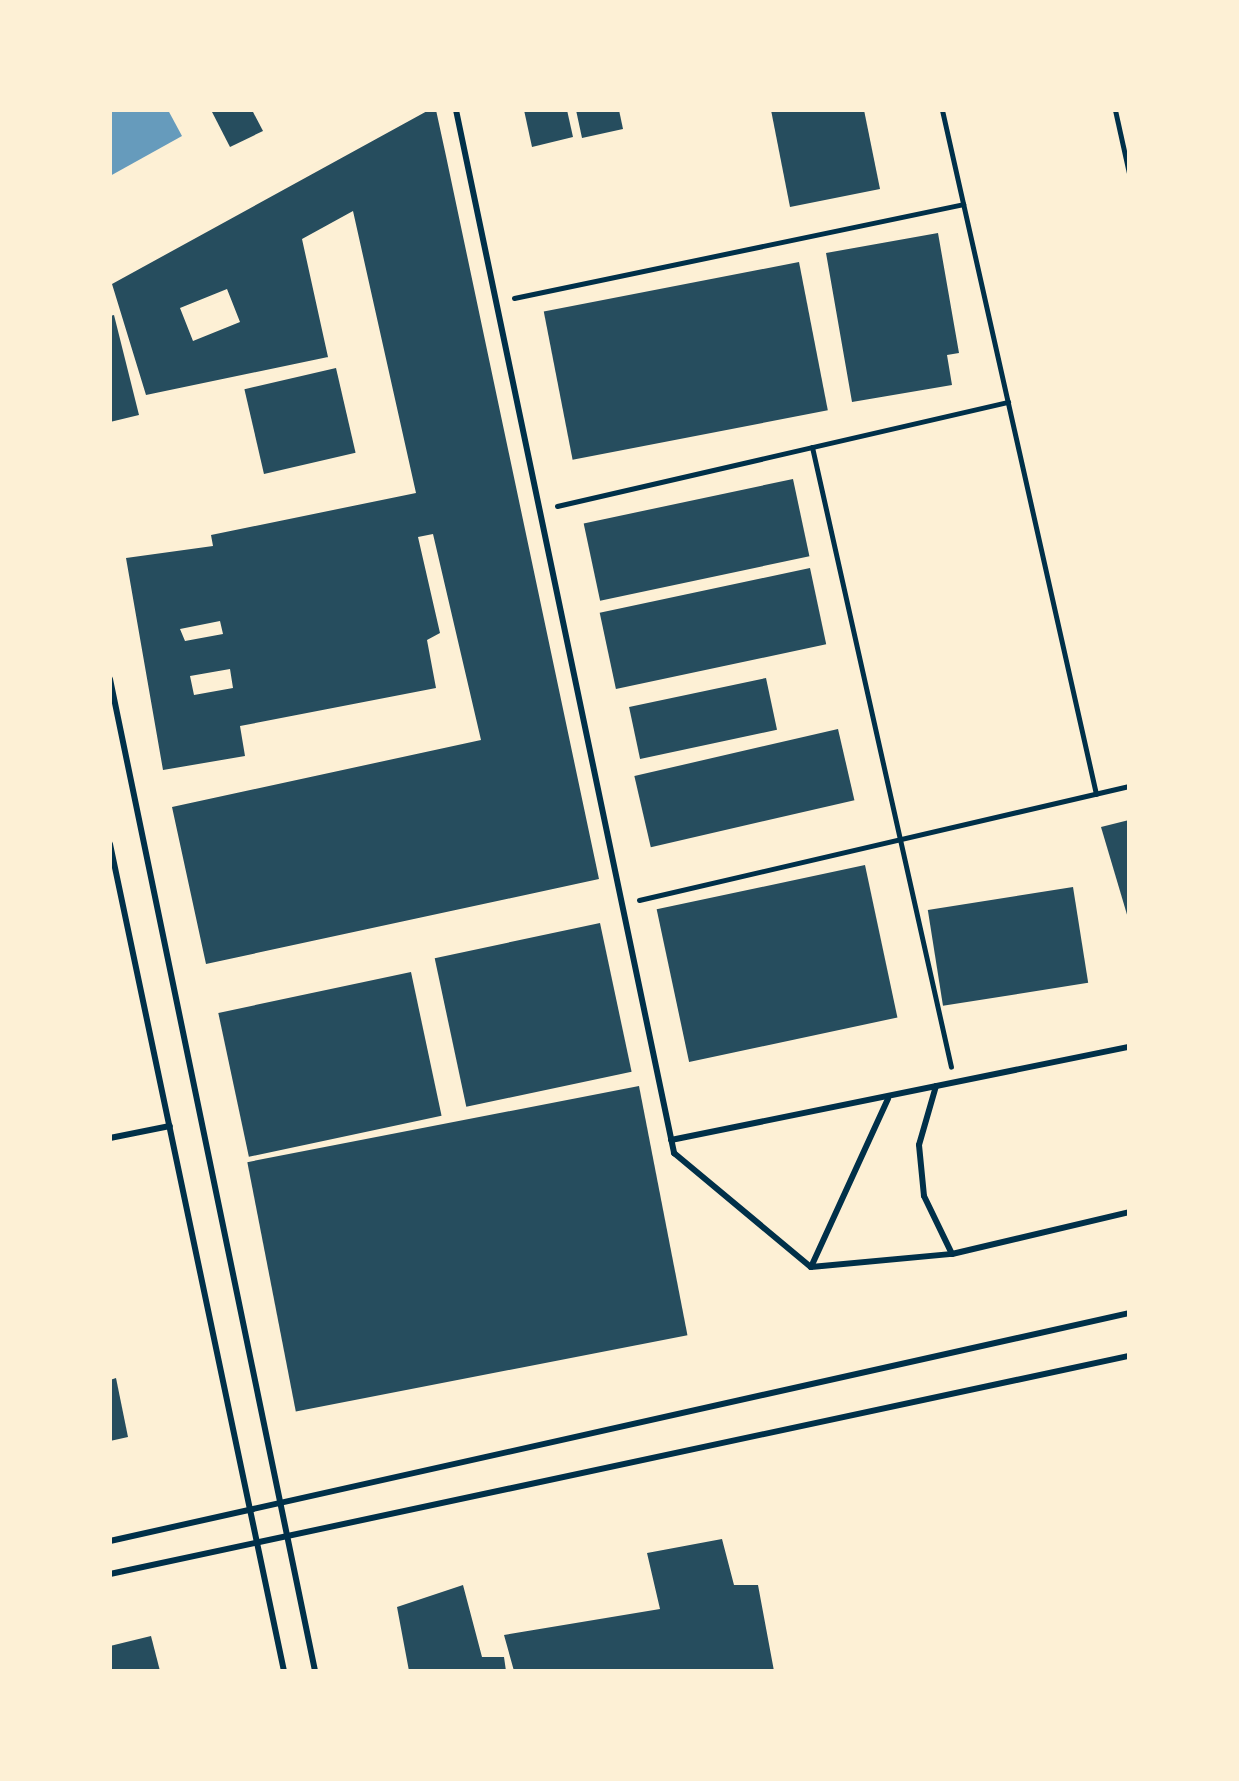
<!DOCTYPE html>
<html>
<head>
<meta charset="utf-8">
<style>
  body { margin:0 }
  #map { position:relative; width:1239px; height:1781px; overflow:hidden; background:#fdf0d5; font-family:Raleway,sans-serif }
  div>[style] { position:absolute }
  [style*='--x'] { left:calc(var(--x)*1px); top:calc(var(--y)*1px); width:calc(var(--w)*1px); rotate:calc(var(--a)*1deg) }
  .water>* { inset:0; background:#669bbc }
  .building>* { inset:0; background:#264d5e; transform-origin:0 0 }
  .path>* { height:5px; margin:-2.5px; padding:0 2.5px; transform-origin:2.5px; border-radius:2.5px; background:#003049 }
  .service>* { height:6px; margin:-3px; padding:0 3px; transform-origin:3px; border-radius:3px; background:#003049 }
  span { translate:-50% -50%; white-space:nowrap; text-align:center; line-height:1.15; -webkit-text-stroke:6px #fdf0d5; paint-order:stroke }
  .frame { position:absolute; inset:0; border:112px solid #fdf0d5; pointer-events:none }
</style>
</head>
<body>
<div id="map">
  <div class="water">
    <div style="clip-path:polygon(110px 110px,168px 110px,182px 136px,110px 176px)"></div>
  </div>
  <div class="building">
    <div style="clip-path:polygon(211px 110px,252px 110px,263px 131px,230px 147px)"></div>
    <div style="clip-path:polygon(evenodd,429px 110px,436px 110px,446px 156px,599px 879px,206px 964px,172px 807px,481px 740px,433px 534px,418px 537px,440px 633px,427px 640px,436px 688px,240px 726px,245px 756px,163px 770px,126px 558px,213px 546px,211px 535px,416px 493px,353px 211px,302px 239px,328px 357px,146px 395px,112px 284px,429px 110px,227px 289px,240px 322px,193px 341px,180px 308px,227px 289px,429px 110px,220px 621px,223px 634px,185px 641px,180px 629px,220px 621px,429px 110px,230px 669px,233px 688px,194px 695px,190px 676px,230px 669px)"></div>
    <div style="clip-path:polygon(524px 110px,567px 110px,573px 137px,532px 147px)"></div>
    <div style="clip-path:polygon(576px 110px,619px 110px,623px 129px,582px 138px)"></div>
    <div style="clip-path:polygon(771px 110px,864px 110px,880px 189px,790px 207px)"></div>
    <div style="clip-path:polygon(938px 233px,959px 353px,947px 355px,952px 385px,852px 402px,826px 253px)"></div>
    <div style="left:799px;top:262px;width:151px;height:260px;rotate:79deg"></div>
    <div style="clip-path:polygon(114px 315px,139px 415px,110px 422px,110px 316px)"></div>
    <div style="left:336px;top:368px;width:87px;height:94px;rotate:77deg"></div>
    <div style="left:793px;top:479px;width:79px;height:214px;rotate:78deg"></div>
    <div style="left:810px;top:568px;width:78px;height:215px;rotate:78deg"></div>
    <div style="left:766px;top:678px;width:53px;height:140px;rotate:78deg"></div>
    <div style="left:838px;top:729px;width:73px;height:209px;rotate:77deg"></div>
    <div style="clip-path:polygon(1129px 820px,1129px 918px,1128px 918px,1101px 827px)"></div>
    <div style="left:865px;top:865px;width:156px;height:213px;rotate:78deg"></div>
    <div style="left:1073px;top:887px;width:97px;height:147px;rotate:81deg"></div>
    <div style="left:600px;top:923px;width:152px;height:169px;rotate:78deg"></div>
    <div style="left:411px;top:972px;width:147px;height:197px;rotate:78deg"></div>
    <div style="left:639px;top:1086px;width:254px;height:399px;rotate:79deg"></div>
    <div style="clip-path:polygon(116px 1378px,128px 1437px,110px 1441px,110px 1380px)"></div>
    <div style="clip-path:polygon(722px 1539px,734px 1585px,758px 1585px,774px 1671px,514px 1671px,504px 1635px,660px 1609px,647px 1553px)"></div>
    <div style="clip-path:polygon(463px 1585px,482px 1657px,504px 1657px,506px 1671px,409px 1671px,397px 1607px)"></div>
    <div style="clip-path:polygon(151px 1636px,160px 1671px,110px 1671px,110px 1646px)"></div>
  </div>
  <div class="path">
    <div style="--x:942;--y:110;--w:701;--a:77.31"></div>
    <div style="--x:1115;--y:110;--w:65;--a:77.5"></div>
    <div style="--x:514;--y:298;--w:459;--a:-11.8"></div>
    <div style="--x:812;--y:447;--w:635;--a:77.36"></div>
    <div style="--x:557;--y:506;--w:463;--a:-13"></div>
    <div style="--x:639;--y:900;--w:503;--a:-13.1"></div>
  </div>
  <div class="service">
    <div style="--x:456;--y:110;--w:1066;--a:78.19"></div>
    <div style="--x:674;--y:1153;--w:178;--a:39.8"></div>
    <div style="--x:811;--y:1267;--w:142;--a:-5.3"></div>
    <div style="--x:952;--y:1254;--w:182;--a:-13.3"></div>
    <div style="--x:110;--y:679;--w:1013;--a:78.32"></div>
    <div style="--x:110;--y:844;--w:845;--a:78.12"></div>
    <div style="--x:936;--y:1086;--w:61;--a:106.1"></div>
    <div style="--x:919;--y:1145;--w:51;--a:84.4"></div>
    <div style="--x:924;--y:1196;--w:64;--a:64.2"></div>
    <div style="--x:110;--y:1138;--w:61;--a:-11.3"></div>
    <div style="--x:671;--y:1140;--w:467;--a:-11.5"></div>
    <div style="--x:811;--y:1267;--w:185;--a:-65.4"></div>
    <div style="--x:110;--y:1541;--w:1044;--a:-12.61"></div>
    <div style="--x:110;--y:1574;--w:1042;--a:-12.08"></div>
  </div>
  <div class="frame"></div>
</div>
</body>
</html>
